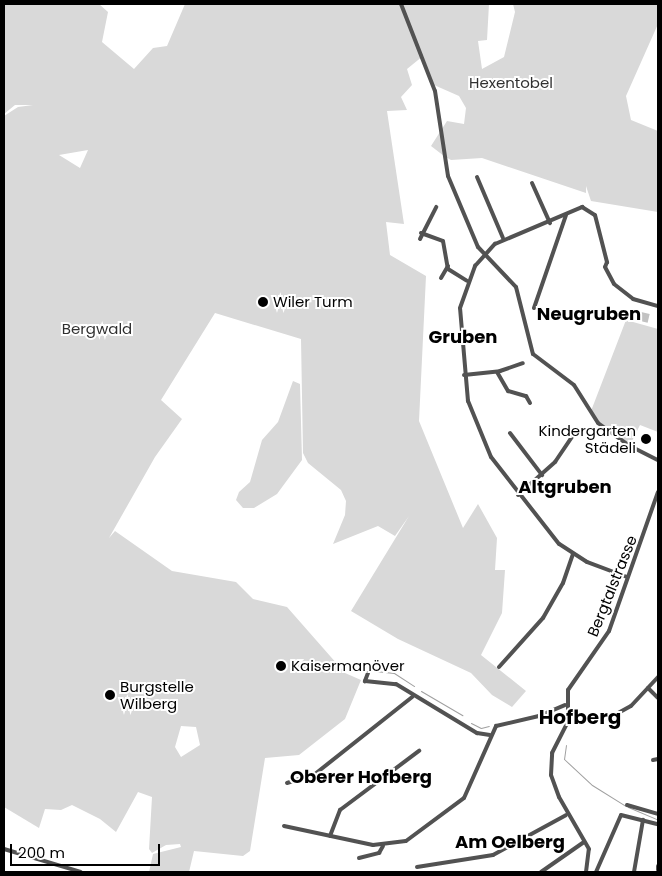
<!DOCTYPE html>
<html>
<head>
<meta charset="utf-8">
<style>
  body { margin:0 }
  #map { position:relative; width:662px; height:876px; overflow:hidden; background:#fff; font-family:Poppins,sans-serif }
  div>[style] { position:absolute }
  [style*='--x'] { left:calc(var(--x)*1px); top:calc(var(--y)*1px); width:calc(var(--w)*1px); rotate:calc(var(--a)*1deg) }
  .green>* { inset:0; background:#d9d9d9 }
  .stream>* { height:1px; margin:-0.5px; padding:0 0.5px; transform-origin:0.5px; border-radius:0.5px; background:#a0a0a0 }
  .building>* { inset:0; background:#c2c2c2; transform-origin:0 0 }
  .street>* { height:4px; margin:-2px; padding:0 2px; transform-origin:2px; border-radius:2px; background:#525252 }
  .dots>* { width:14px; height:14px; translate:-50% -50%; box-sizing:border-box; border:2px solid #fff; border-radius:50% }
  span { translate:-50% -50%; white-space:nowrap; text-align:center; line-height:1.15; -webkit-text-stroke:4px #fff; paint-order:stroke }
  .park-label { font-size:15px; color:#303030 }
  .poi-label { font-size:15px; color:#000 }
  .left { translate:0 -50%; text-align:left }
  .right { translate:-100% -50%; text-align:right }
  .street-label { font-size:15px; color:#000 }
  .quarter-label { font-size:18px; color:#000; font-weight:700 }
  .district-label { font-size:20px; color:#000; font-weight:700 }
  .frame { position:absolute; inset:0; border:5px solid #000; pointer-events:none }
  .scale { position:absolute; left:10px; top:844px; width:150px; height:22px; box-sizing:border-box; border:2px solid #000; border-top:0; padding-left:6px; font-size:15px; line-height:18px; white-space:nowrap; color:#000; -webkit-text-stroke:4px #fff; paint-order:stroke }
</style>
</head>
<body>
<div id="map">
  <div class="green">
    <div style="clip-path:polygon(evenodd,4px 4px,99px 4px,108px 12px,102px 42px,134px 69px,153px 48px,167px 46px,185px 4px,489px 4px,487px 40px,478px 41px,482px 69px,504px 57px,515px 12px,513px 4px,658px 4px,658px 24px,626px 96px,631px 120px,658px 131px,658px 212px,591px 201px,586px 186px,586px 193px,482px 158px,451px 160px,444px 156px,431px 146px,447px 121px,464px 124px,466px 108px,459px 96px,434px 85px,423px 56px,407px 69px,412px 85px,401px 97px,407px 110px,387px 111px,404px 224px,386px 222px,390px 255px,426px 276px,419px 421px,463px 528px,478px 504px,497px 538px,495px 570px,505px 570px,502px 613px,481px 655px,526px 691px,512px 707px,492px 695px,471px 673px,398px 639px,351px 611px,409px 516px,395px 536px,378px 526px,333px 544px,345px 515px,346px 501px,341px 490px,308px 463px,303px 453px,301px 339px,215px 313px,161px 400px,182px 419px,155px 457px,109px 538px,115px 531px,172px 571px,236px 582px,253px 599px,287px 607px,345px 673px,361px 680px,345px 719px,299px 755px,265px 758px,250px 851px,243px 856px,194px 851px,189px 872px,149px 872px,153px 854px,181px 847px,180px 844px,166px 845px,152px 853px,149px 849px,152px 797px,138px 792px,116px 832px,100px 819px,72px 805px,61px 810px,45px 809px,39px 828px,4px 807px,4px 116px,18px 107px,33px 105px,15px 105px,4px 114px,4px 4px,88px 150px,80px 168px,59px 155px,88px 150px,4px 4px,181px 726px,196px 727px,200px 745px,181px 757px,175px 747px,181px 726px)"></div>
    <div style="clip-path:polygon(626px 320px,658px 329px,658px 432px,640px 425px,630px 445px,604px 428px,591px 411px)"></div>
    <div style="clip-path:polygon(293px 381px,300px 384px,302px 460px,277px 494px,254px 508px,243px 508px,236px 500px,239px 492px,250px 482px,262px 440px,278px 422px)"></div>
  </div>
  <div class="stream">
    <div style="--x:375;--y:671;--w:19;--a:6"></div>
    <div style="--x:394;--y:673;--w:24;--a:33"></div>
    <div style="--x:421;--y:691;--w:48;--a:30.3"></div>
    <div style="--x:549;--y:717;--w:16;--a:-11"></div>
    <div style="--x:471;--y:723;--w:11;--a:27"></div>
    <div style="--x:481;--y:728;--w:8;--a:-14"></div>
    <div style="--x:566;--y:745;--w:14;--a:98"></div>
    <div style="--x:564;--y:759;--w:38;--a:43"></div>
    <div style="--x:592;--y:785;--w:39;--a:32"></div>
    <div style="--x:628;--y:807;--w:33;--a:23"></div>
  </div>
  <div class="building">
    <div style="left:637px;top:311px;width:13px;height:9px;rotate:13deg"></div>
  </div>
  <div class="street">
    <div style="--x:401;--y:4;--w:93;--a:68.7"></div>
    <div style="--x:435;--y:91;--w:86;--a:81.3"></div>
    <div style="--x:448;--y:176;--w:77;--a:67.1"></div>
    <div style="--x:478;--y:247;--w:55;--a:46.5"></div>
    <div style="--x:516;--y:287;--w:69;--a:75.8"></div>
    <div style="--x:533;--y:354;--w:51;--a:37.1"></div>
    <div style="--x:574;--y:385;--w:45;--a:57.7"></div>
    <div style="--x:598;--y:423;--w:39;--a:36"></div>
    <div style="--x:630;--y:446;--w:31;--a:27"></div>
    <div style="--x:477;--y:177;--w:66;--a:66.9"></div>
    <div style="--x:532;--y:183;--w:44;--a:65.8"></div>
    <div style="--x:421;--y:233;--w:23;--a:20"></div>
    <div style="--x:443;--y:241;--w:28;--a:80"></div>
    <div style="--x:448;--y:269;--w:22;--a:32"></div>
    <div style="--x:420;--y:239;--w:36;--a:-63"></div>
    <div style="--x:441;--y:278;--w:14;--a:-60"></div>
    <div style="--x:534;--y:308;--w:98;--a:-71"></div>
    <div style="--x:497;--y:372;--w:22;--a:60"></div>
    <div style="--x:508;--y:391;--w:19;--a:16"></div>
    <div style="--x:526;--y:396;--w:8;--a:60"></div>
    <div style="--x:464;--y:375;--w:36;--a:-6"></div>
    <div style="--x:500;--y:371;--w:24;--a:-19"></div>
    <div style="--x:510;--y:433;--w:53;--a:52.7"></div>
    <div style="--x:518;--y:495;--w:50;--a:-41.7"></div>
    <div style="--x:555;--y:462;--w:37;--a:-56"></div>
    <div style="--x:627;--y:577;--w:43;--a:-159.4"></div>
    <div style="--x:587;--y:562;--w:33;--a:-147"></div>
    <div style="--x:559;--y:544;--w:110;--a:-128"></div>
    <div style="--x:491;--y:457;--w:61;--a:-112.3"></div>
    <div style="--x:468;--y:401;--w:93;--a:-94.9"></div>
    <div style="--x:460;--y:308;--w:45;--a:-70.3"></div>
    <div style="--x:475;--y:266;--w:30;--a:-48"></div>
    <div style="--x:495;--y:244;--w:95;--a:-23"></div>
    <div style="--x:582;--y:207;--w:15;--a:32"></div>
    <div style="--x:595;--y:215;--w:49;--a:75.7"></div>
    <div style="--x:607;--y:262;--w:5;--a:112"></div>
    <div style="--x:605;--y:267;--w:19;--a:62"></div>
    <div style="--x:614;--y:284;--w:24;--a:38"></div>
    <div style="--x:633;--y:299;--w:26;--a:16"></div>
    <div style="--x:499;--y:667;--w:66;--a:-48.1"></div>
    <div style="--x:543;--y:618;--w:40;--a:-60.3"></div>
    <div style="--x:563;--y:583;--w:31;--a:-71"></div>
    <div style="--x:368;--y:673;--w:9;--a:111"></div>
    <div style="--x:365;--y:681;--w:31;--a:6"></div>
    <div style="--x:396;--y:684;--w:95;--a:31.2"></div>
    <div style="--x:477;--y:733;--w:13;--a:9"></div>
    <div style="--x:648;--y:688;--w:14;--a:45"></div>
    <div style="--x:609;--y:718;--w:25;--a:-29"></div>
    <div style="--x:631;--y:706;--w:40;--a:-47"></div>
    <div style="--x:653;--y:760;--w:5;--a:-11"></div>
    <div style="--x:287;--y:783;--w:29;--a:-18"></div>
    <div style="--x:315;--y:774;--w:124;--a:-38.4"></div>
    <div style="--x:627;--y:805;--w:32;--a:16"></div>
    <div style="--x:284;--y:826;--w:91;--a:12.1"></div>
    <div style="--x:373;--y:845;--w:33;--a:-7"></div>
    <div style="--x:406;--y:841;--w:72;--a:-36.6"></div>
    <div style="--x:464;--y:798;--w:79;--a:-66"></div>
    <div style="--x:496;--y:726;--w:44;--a:-13.1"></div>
    <div style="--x:539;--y:716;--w:28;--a:-23"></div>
    <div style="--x:330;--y:836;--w:28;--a:-69"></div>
    <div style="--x:340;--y:810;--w:99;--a:-36.8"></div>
    <div style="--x:4;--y:849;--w:80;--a:16.6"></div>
    <div style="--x:359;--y:858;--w:21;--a:-14"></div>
    <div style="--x:379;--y:853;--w:8;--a:-60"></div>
    <div style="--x:658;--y:866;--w:4;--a:90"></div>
    <div style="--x:417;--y:867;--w:77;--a:-9"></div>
    <div style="--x:493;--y:855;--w:83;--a:-28.7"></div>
    <div style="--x:541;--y:872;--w:52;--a:-34.9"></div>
    <div style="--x:586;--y:872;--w:23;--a:-83"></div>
    <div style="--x:589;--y:849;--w:60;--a:-120"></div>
    <div style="--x:559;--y:797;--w:23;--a:-110"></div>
    <div style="--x:551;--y:775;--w:22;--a:-87"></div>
    <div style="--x:552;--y:753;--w:36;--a:-63"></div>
    <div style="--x:568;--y:721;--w:31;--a:-90"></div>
    <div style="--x:568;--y:690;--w:72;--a:-55.2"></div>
    <div style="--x:609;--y:631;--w:147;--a:-70.6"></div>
    <div style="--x:596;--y:872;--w:62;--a:-66.3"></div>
    <div style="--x:621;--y:815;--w:38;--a:14"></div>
    <div style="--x:634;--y:872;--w:53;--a:-80.2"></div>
  </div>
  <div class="dots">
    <div style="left:263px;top:302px;background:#000"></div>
    <div style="left:646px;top:439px;background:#000"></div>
    <div style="left:281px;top:666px;background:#000"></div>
    <div style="left:110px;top:695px;background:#000"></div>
  </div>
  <div class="park-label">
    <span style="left:511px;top:83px">Hexentobel</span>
    <span style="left:97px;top:329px">Bergwald</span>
  </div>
  <div class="poi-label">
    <span class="left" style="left:273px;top:302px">Wiler Turm</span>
    <span class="right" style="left:636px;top:439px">Kindergarten<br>Städeli</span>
    <span class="left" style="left:291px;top:666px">Kaisermanöver</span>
    <span class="left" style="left:120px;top:695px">Burgstelle<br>Wilberg</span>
  </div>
  <div class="street-label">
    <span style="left:612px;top:586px;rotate:-68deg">Bergtalstrasse</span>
  </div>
  <div class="quarter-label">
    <span style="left:589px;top:314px">Neugruben</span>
    <span style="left:463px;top:337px">Gruben</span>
    <span style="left:565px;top:487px">Altgruben</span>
    <span style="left:361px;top:777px">Oberer Hofberg</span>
    <span style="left:510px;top:842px">Am Oelberg</span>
  </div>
  <div class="district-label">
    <span style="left:580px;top:717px">Hofberg</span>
  </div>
  <div class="frame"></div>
  <div class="scale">200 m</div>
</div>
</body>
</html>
